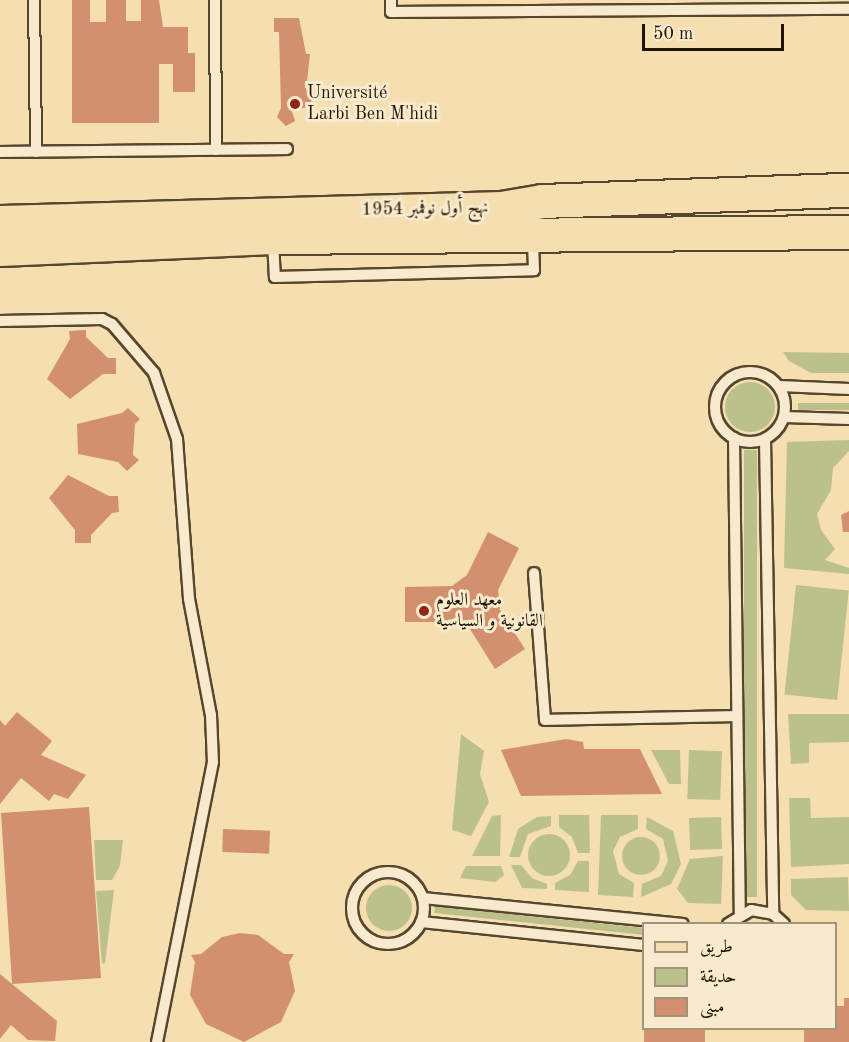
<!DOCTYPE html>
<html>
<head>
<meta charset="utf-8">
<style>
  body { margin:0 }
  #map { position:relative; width:849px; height:1042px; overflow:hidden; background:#f5deb0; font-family:"Old Standard TT",Amiri,serif }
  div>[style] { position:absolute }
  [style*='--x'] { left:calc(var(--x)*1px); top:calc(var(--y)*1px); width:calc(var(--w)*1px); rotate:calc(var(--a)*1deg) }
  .green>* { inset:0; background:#bcc18b; transform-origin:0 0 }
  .round { border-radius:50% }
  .building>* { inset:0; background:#d2906f; transform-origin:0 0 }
  .roads { filter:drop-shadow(2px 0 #56462e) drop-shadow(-2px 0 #56462e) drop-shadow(0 2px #56462e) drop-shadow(0 -2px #56462e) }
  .lane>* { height:10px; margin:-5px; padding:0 5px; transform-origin:5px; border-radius:5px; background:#f8eacc }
  .lane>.ring { margin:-5px; padding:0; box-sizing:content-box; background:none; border:10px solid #f8eacc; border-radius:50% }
  .primary>* { height:33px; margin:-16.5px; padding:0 16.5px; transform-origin:16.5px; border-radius:16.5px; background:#f5deb0 }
  .dots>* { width:16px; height:16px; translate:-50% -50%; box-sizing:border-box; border:3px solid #f8eacc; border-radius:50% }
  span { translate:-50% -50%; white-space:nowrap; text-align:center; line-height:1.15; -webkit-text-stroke:6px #f8eacc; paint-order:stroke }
  .poi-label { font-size:18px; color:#211403 }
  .left { translate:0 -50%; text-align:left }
  .street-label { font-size:18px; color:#211403 }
  .legend { position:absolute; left:642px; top:922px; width:195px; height:108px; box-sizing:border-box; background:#f8eacc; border:2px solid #a2947c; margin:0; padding:8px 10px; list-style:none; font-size:18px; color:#211403 }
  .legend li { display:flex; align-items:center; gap:12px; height:30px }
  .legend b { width:30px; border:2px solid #a2947c }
  .scale { position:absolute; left:642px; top:24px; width:142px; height:27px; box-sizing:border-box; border:3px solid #211403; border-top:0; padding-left:8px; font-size:18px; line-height:21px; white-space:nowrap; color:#211403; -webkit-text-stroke:4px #f8eacc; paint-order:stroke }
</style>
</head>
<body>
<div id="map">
  <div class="green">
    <div style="clip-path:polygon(783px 352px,849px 353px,849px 373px,811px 373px,789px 361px)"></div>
    <div class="round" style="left:725px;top:382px;width:50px;height:50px"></div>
    <div style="left:798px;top:403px;width:51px;height:7px"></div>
    <div style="clip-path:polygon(849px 440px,849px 451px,833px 468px,831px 490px,817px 514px,821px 530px,835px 549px,825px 560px,849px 568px,849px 574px,784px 568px,787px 442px)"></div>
    <div style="left:744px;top:450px;width:13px;height:447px"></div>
    <div style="left:796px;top:585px;width:53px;height:110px;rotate:6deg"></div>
    <div style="clip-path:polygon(788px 714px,849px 714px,849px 742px,809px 743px,809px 763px,791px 764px)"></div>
    <div style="clip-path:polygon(461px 734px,484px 751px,480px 774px,489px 802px,471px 836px,452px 830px)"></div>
    <div style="clip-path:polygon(651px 750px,680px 750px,681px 784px,669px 784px)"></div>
    <div style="left:689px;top:750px;width:33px;height:49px;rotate:2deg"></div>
    <div style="clip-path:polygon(789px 798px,810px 798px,811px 818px,849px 817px,849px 864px,791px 867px)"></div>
    <div style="clip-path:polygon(501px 815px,500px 856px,472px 856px,492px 816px)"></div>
    <div style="clip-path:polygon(559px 815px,589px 815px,590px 853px,578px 853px,572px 837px,559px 827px)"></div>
    <div style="clip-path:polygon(601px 815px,638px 815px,638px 829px,620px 837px,613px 851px,619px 874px,634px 883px,633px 897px,598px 895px)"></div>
    <div style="clip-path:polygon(551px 816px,551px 826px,528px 834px,520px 857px,509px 857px,518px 829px,537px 817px)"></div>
    <div style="clip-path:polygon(647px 817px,673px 831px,681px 864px,671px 884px,641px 897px,642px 884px,661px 876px,668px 861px,663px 839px,646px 829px)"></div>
    <div style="left:721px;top:817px;width:32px;height:32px;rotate:88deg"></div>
    <div class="round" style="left:528px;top:834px;width:42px;height:42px"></div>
    <div class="round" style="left:622px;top:837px;width:38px;height:38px"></div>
    <div style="clip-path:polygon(94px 840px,123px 840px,120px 866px,112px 880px,96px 880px)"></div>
    <div style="clip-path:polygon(723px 856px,721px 904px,688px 903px,677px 889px,690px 859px)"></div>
    <div style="clip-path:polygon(578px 861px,589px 861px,589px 892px,555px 890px,555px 883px,570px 875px)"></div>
    <div style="clip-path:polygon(511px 865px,521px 865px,532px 878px,547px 884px,547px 889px,522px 888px)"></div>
    <div style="clip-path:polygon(466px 866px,501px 866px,504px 875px,495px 882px,460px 878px)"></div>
    <div style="clip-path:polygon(848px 877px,849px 911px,806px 910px,791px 895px,791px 879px)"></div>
    <div class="round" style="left:366px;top:885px;width:46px;height:46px"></div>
    <div style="clip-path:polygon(114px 890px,105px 963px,102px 964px,96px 891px)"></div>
    <div style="left:435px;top:906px;width:209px;height:7px;rotate:6deg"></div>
  </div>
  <div class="building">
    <div style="clip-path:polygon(72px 0,90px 0,90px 22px,106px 22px,106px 0,126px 0,126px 21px,141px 21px,141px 0,159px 0,163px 27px,188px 27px,188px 53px,195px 53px,195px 92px,173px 92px,173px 64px,159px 64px,159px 123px,72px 123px)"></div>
    <div style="clip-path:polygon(274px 18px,299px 18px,306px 54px,310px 54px,306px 90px,312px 90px,311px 108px,291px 108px,295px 121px,286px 126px,277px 117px,281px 108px,279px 32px,274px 32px)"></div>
    <div style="clip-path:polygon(86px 330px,86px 337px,108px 358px,116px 358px,116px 374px,103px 374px,70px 399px,47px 379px,70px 339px,69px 331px)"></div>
    <div style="clip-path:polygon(128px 408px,140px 419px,135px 424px,133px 455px,139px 460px,127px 471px,118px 462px,78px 454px,77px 424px,122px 413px)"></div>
    <div style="clip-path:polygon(68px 475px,109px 496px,118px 496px,119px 512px,112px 513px,91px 535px,91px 543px,75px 543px,75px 530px,49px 498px)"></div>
    <div style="clip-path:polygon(849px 511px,849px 532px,843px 532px,841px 515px)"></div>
    <div style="clip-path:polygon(488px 532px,519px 548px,498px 590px,500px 610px,525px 649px,495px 669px,470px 629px,452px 622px,405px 622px,405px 587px,452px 586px,467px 575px)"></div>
    <div style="clip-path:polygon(17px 712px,52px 741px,41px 755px,86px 775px,68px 799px,54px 794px,49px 801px,21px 778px,0 804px,0 720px,5px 726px)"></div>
    <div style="clip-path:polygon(566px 739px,583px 742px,584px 749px,640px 749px,662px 794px,521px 796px,501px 750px)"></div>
    <div style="clip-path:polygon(89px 807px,101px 978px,12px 984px,57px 1021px,55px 1041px,28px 1040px,11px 1025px,0 1039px,0 974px,12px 984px,1px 813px)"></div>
    <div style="left:223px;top:829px;width:47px;height:23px;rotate:2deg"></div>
    <div style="clip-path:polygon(240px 933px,258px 935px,284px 954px,294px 954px,289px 962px,295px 991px,281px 1022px,244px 1042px,206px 1024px,190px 995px,195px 962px,191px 955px,201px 954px,222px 937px)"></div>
    <div style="clip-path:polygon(844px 998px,849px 998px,849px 1042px,804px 1042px,804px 1028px,836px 1028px,836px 1006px,844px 1006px)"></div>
    <div style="left:644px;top:1028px;width:61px;height:16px"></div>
  </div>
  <div class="roads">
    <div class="lane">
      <div style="--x:34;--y:0;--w:152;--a:89.2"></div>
      <div style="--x:215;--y:0;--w:150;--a:89.6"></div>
      <div style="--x:391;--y:0;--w:12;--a:90"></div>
      <div style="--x:391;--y:12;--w:458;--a:-0.4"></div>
      <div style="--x:0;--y:152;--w:287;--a:-0.6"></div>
      <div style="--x:273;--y:241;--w:36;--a:87"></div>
      <div style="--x:275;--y:277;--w:259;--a:-1.5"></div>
      <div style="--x:534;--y:270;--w:31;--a:-92"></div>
      <div style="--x:0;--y:321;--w:102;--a:-1.1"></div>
      <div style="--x:102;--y:319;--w:11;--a:27"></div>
      <div style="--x:112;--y:324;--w:65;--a:49.4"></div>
      <div style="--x:154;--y:373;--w:70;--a:70.8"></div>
      <div style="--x:177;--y:439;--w:160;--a:85.7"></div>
      <div style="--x:189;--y:599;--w:118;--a:79.3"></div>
      <div style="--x:211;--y:715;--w:47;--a:87.6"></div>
      <div style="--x:213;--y:762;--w:286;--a:101.3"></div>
      <div class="ring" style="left:715px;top:372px;width:60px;height:60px"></div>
      <div style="--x:779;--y:386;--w:70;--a:2.5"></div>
      <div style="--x:784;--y:417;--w:65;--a:1.8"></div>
      <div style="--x:734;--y:438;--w:475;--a:89.3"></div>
      <div style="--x:765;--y:439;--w:475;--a:89"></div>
      <div style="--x:534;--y:573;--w:147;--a:85.7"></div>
      <div style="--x:545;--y:720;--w:189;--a:-1.2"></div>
      <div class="ring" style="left:352px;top:872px;width:62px;height:62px"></div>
      <div style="--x:423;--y:898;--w:261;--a:5.7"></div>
      <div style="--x:421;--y:922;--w:224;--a:5.9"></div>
      <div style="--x:728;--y:924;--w:27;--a:-31"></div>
      <div style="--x:751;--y:910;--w:22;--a:10"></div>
      <div style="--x:773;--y:914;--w:15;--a:42"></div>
    </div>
    <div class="primary">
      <div style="--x:0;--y:222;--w:501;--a:-1.6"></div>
      <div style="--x:501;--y:208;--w:42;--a:-9.7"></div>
      <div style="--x:542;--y:201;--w:307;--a:-2.1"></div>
      <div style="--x:0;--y:249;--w:273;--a:-2.5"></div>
      <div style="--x:273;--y:237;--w:576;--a:-0.5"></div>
    </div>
  </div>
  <div class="dots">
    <div style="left:295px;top:104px;background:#8f2418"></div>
    <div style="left:424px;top:611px;background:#8f2418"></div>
  </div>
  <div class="poi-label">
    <span class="left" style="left:307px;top:104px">Université<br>Larbi Ben M'hidi</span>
    <span class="left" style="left:436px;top:611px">معهد العلوم<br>القانونية و السياسية</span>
  </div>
  <div class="street-label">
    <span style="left:425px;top:209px;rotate:-1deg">نهج أول نوفمبر 1954</span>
  </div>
  <ul class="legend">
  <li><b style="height:8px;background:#f5deb0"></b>طريق</li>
  <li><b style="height:16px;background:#bcc18b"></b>حديقة</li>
  <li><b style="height:16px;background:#d2906f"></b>مبنى</li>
  </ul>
  <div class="scale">50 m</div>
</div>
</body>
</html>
